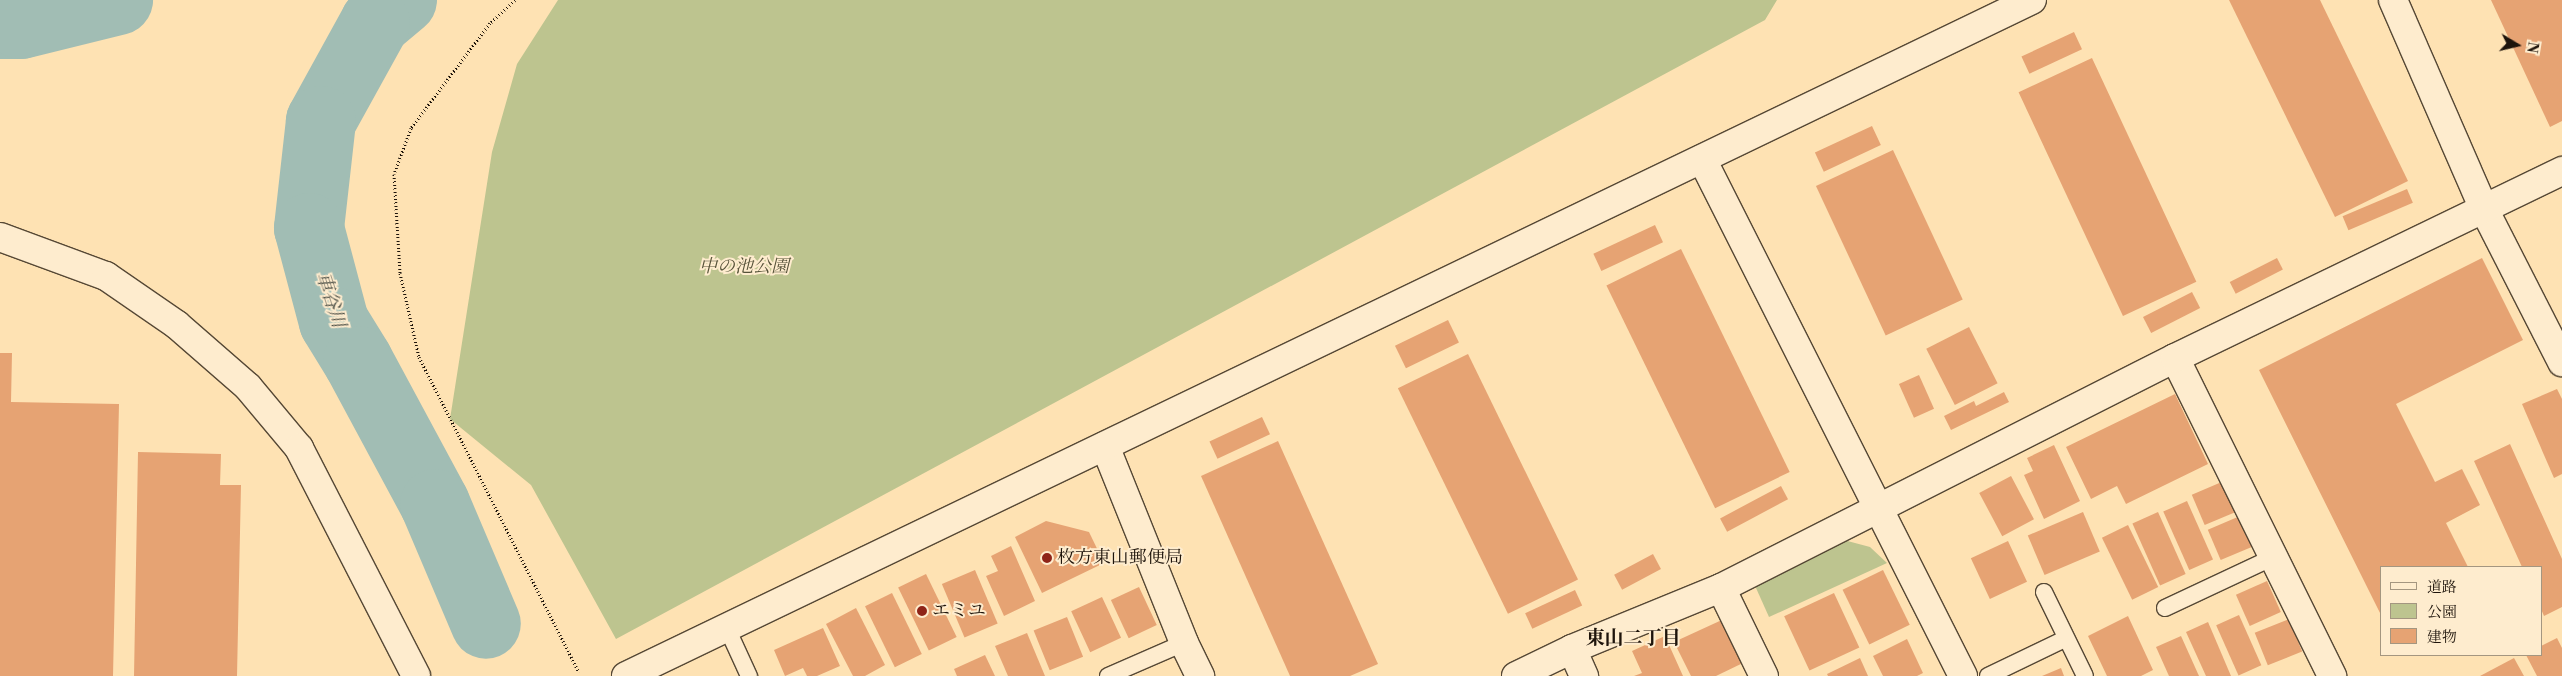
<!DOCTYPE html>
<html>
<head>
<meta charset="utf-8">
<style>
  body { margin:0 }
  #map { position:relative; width:2562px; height:676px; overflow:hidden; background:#fee2b3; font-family:"Libre Bodoni","Noto Serif JP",serif }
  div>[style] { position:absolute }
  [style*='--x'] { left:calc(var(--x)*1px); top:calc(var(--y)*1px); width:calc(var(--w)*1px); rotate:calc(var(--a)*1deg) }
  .green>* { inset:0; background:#bdc48f }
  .river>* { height:70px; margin:-35px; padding:0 35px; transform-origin:35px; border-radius:35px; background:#a1bdb4 }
  .building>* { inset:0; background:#e6a373; transform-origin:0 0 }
  .path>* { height:3px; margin-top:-1.5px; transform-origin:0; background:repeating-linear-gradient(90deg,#1e140b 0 1px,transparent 0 3.5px) }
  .roads { filter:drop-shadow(1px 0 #564835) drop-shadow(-1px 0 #564835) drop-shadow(0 1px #564835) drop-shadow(0 -1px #564835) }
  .lane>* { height:16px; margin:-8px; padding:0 8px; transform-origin:8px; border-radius:8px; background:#feecce }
  .street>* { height:28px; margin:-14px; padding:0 14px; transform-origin:14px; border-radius:14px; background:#feecce }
  .secondary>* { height:28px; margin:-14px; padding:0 14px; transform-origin:14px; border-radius:14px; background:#feecce }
  .dots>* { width:14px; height:14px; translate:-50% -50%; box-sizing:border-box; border:2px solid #feecce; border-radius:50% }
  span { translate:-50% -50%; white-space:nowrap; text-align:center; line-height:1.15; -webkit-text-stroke:4px #feecce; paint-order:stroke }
  .park-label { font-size:18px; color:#565239; font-style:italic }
  .poi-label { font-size:18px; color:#1e140b }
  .left { translate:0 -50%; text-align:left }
  .water-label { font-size:19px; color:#4c4f46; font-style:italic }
  .neighbourhood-label { font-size:19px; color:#1e140b; font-weight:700 }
  .legend { position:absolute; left:2380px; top:566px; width:162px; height:90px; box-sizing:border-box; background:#feecce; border:1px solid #a49680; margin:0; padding:6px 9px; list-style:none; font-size:15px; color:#1e140b }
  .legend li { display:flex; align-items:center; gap:10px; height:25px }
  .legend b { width:25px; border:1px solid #a49680 }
  .north { position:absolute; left:2492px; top:20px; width:50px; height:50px; -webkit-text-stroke:4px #feecce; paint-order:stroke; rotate:99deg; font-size:14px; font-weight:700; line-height:20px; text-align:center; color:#1e140b }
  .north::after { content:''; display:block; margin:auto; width:18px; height:22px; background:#1e140b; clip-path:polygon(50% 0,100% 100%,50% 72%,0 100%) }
</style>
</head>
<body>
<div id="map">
  <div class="green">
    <div style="clip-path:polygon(558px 0,1777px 0,1765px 20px,616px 639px,531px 485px,450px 419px,492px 152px,517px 64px)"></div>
    <div style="clip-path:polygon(1840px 539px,1870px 547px,1887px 563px,1769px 617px,1752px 579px)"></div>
  </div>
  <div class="river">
    <div style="--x:402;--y:0;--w:35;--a:140"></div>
    <div style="--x:375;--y:23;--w:112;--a:118.9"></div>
    <div style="--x:321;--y:121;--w:108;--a:96.4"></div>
    <div style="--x:309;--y:228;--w:97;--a:75.1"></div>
    <div style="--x:334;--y:322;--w:46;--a:58.4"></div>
    <div style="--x:358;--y:361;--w:162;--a:61.7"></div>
    <div style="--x:435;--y:504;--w:130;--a:67"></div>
    <div style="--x:0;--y:24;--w:21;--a:0"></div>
    <div style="--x:21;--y:24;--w:100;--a:-13.9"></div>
  </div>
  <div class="building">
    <div style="clip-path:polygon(2229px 0,2320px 0,2408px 181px,2335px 217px)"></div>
    <div style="clip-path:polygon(2491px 0,2562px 0,2562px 121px,2550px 127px)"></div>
    <div style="left:2074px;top:32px;width:19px;height:58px;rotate:65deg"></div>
    <div style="left:2092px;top:58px;width:247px;height:81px;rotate:65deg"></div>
    <div style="left:1872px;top:126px;width:21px;height:63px;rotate:65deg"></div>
    <div style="left:1893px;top:150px;width:165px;height:85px;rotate:65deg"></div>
    <div style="left:2407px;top:189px;width:15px;height:70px;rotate:67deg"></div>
    <div style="left:1655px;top:225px;width:19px;height:68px;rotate:65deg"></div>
    <div style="left:1681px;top:249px;width:248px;height:83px;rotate:64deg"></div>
    <div style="left:2277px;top:258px;width:13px;height:53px;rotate:63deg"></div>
    <div style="clip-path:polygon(2482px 258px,2523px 340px,2396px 404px,2435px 482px,2462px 469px,2480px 505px,2446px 523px,2468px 567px,2381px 567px,2381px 615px,2259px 370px)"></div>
    <div style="left:2192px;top:292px;width:18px;height:55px;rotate:63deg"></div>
    <div style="left:1448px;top:320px;width:25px;height:59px;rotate:64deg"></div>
    <div style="left:1969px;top:327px;width:63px;height:48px;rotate:63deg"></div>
    <div style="clip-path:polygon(0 353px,12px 353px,11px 402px,119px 404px,113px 676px,0 676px)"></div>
    <div style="left:1468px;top:354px;width:251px;height:78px;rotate:64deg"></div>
    <div style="left:1919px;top:375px;width:37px;height:22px;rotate:66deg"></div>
    <div style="clip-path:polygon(2557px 389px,2562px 399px,2562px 474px,2554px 478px,2522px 404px)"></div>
    <div style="clip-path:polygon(2004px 392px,2009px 402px,1951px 430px,1944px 416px,1974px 401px,1976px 406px)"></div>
    <div style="clip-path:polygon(2175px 394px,2208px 464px,2126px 504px,2117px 486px,2091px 499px,2066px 447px)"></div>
    <div style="left:1262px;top:417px;width:19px;height:58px;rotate:65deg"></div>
    <div style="clip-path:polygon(1278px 441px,1378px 664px,1350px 676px,1290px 676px,1201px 476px)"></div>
    <div style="clip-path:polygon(2510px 444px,2562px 559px,2562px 607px,2544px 616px,2541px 609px,2541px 567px,2522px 567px,2474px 461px)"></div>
    <div style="clip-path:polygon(2054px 445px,2080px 501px,2044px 519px,2024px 475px,2033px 471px,2027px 458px)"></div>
    <div style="clip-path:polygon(138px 452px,221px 454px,220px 485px,241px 485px,237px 676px,134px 676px)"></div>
    <div style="left:2011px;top:476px;width:49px;height:36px;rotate:62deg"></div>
    <div style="left:2224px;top:481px;width:33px;height:35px;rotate:67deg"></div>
    <div style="left:1781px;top:486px;width:15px;height:69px;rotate:62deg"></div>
    <div style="left:2187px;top:501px;width:64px;height:26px;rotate:66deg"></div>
    <div style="left:2083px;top:512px;width:43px;height:60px;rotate:67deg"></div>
    <div style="left:2158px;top:512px;width:68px;height:28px;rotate:66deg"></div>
    <div style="left:2240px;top:516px;width:33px;height:35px;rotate:67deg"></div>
    <div style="clip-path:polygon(1046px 521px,1089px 532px,1104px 563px,1042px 593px,1015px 537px)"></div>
    <div style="left:2128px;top:525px;width:69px;height:29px;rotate:64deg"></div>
    <div style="left:2008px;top:541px;width:45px;height:41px;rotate:65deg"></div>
    <div style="clip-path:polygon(1011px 546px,1035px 601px,1004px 616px,986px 576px,998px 571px,991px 556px)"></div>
    <div style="left:1653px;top:554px;width:17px;height:44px;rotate:62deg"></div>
    <div style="left:975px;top:570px;width:58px;height:36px;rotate:67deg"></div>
    <div style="left:1883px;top:570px;width:61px;height:45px;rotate:64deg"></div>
    <div style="left:926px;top:574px;width:70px;height:31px;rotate:64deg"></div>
    <div style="left:2267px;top:581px;width:34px;height:34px;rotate:66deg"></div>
    <div style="left:1139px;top:587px;width:42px;height:31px;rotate:65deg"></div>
    <div style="left:1575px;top:590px;width:17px;height:55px;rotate:65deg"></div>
    <div style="left:892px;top:593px;width:68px;height:30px;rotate:64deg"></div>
    <div style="left:1834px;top:593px;width:60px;height:55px;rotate:65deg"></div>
    <div style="left:1102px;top:597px;width:45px;height:34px;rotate:65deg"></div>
    <div style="clip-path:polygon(856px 608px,885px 665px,865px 676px,853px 676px,826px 624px)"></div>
    <div style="left:2239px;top:615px;width:55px;height:25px;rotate:66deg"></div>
    <div style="clip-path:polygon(2128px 616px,2153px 670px,2141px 676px,2107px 676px,2088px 636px)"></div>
    <div style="left:1067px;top:617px;width:43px;height:36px;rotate:68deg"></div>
    <div style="clip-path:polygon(1724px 619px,1745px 662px,1716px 676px,1691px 676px,1674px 642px)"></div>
    <div style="left:2289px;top:619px;width:35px;height:37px;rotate:68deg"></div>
    <div style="clip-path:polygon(2208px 622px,2231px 676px,2206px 676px,2186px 632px)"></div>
    <div style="clip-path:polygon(823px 628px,840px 666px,817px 676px,807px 676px,803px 668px,785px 676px,774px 650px)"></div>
    <div style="clip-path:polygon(1027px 633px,1045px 676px,1008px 676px,995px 646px)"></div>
    <div style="clip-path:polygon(1665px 636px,1683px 676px,1634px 676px,1642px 673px,1632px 651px)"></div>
    <div style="clip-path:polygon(2181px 636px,2199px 676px,2169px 676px,2156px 647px)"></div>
    <div style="clip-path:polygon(2557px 638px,2562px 648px,2562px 676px,2537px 676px,2526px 655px,2541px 655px,2541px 646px)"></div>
    <div style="clip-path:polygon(1907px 639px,1923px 673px,1917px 676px,1883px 676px,1873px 656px)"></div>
    <div style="clip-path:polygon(985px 655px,995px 676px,957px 676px,954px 669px)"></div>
    <div style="clip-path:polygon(1860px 658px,1868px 676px,1828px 676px,1827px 674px)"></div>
    <div style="clip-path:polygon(2514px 658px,2524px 676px,2480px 676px)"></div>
    <div style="clip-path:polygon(2061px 668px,2064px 676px,2042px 676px)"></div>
  </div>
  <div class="path">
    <div style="--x:515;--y:0;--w:34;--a:137"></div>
    <div style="--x:490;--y:23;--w:131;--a:127"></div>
    <div style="--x:411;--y:128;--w:49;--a:110.3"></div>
    <div style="--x:394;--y:174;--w:99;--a:86.5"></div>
    <div style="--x:400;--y:273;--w:86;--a:77.3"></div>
    <div style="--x:419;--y:357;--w:353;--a:63.1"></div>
  </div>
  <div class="roads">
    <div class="lane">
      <div style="--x:2044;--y:592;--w:93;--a:64"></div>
      <div style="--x:2165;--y:608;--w:120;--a:-25.1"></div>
      <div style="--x:727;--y:628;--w:53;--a:65.4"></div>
      <div style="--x:1108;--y:676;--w:83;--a:-23.5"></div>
      <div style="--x:1988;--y:676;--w:85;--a:-25.7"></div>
    </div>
    <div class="street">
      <div style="--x:2393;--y:0;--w:228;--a:66.5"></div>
      <div style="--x:2484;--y:209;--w:172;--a:63"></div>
      <div style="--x:1702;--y:159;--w:579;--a:63.21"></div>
      <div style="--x:2175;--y:358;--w:355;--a:63.7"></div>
      <div style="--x:1105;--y:446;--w:212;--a:68.1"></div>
      <div style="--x:1184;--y:643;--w:37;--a:64"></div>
      <div style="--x:1721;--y:588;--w:98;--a:64"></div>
      <div style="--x:1572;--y:649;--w:30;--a:66"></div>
      <div style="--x:1516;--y:676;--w:62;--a:-25.7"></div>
      <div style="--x:1572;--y:649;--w:161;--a:-22.3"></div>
      <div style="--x:1721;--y:588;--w:509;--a:-26.87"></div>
      <div style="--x:2175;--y:358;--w:430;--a:-25.8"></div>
    </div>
    <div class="secondary">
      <div style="--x:0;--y:237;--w:113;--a:20.2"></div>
      <div style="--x:106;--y:276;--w:86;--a:34.6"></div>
      <div style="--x:177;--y:325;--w:94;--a:41.1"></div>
      <div style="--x:248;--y:387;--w:80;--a:50.1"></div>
      <div style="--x:299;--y:448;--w:256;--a:62.8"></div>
      <div style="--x:626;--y:676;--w:1560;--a:-25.68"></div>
    </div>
  </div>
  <div class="dots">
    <div style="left:1047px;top:558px;background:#8f2418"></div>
    <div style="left:922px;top:611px;background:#8f2418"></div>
  </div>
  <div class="park-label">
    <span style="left:744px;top:267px">中の池公園</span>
  </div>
  <div class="poi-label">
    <span class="left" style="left:1057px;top:558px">枚方東山郵便局</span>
    <span class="left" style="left:932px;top:611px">エミユ</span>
  </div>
  <div class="water-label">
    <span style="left:330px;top:300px;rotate:72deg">車谷川</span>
  </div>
  <div class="neighbourhood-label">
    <span style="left:1633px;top:639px">東山二丁目</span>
  </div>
  <ul class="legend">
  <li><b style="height:6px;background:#feecce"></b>道路</li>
  <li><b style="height:14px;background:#bdc48f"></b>公園</li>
  <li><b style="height:14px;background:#e6a373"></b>建物</li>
  </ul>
  <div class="north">N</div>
</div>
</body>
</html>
